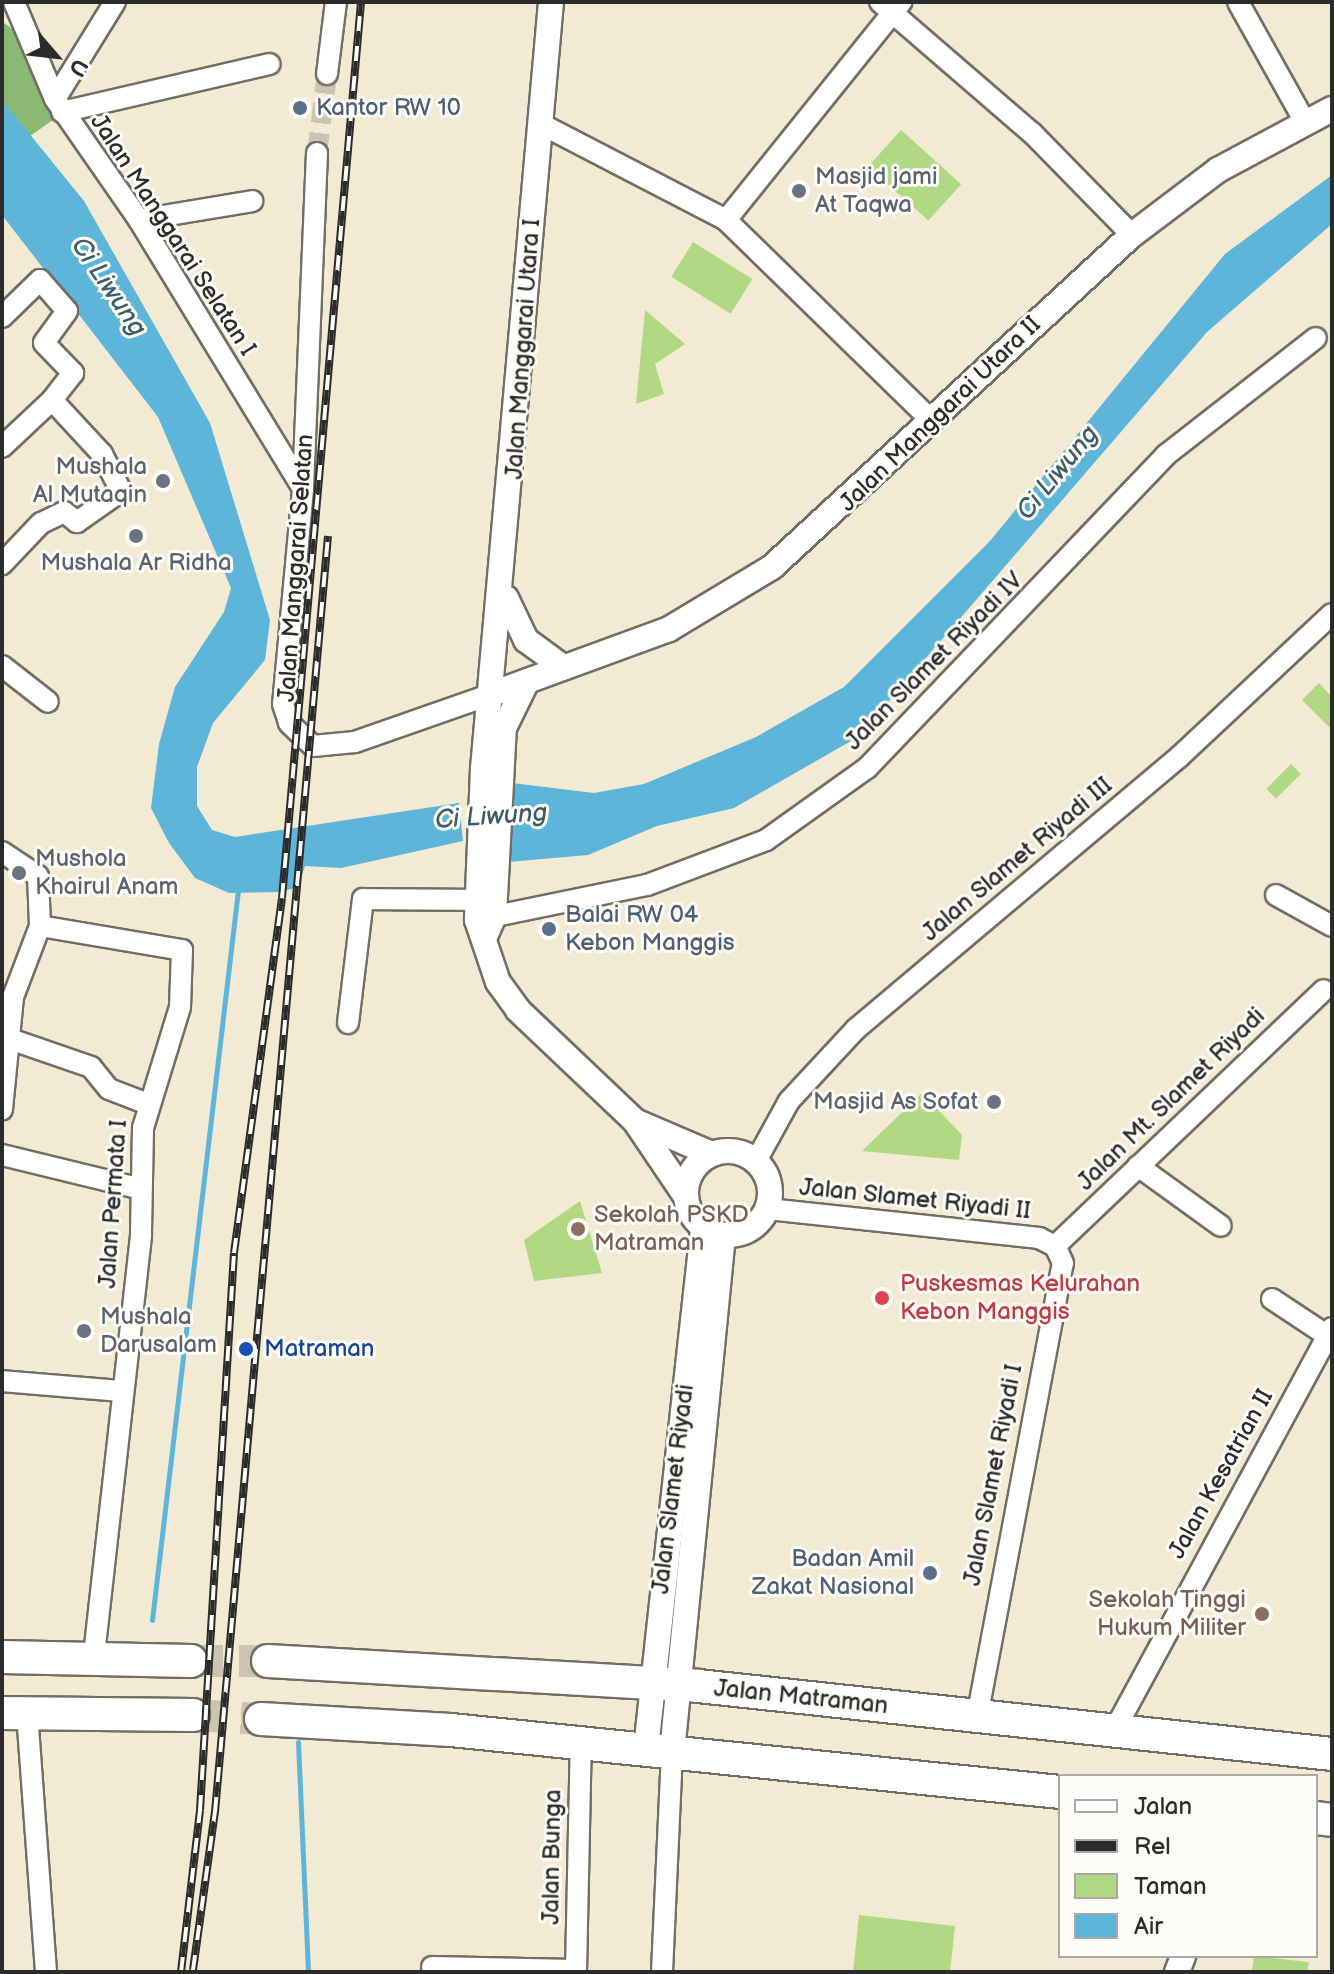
<!DOCTYPE html>
<html>
<head>
<meta charset="utf-8">
<style>
  body { margin:0 }
  #map { position:relative; width:1334px; height:1974px; overflow:hidden; background:#f2ead2; font-family:"Balsamiq Sans",sans-serif }
  div>[style] { position:absolute }
  [style*='--x'] { left:calc(var(--x)*1px); top:calc(var(--y)*1px); width:calc(var(--w)*1px); rotate:calc(var(--a)*1deg) }
  .green>* { inset:0; background:#b1d984; transform-origin:0 0 }
  .forest>* { inset:0; background:#8cb972 }
  .water>* { inset:0; background:#5db5da }
  .stream>* { height:5px; margin:-2.5px; padding:0 2.5px; transform-origin:2.5px; border-radius:2.5px; background:#5db5da }
  .minor-tunnel>* { height:20px; margin-top:-10px; transform-origin:0; background:repeating-linear-gradient(90deg,#cac4b1 0 20px,transparent 0 30px) }
  .primary-tunnel>* { height:32px; margin-top:-16px; transform-origin:0; background:repeating-linear-gradient(90deg,#cac4b1 0 32px,transparent 0 48px) }
  .roads { filter:drop-shadow(2px 0 #716e65) drop-shadow(-2px 0 #716e65) drop-shadow(0 2px #716e65) drop-shadow(0 -2px #716e65) }
  .minor>* { height:20px; margin:-10px; padding:0 10px; transform-origin:10px; border-radius:10px; background:#fff }
  .tertiary>* { height:24px; margin:-12px; padding:0 12px; transform-origin:12px; border-radius:12px; background:#fff }
  .tertiary>.ring { margin:-12px; padding:0; box-sizing:content-box; background:none; border:24px solid #fff; border-radius:50% }
  .primary>* { height:32px; margin:-16px; padding:0 16px; transform-origin:16px; border-radius:16px; background:#fff }
  .rail>* { height:8px; margin-top:-4px; transform-origin:0; background:repeating-linear-gradient(90deg,#fdfcf7 0 15px,#2b2b2b 0 30px); box-sizing:border-box; border-block:2px solid #2b2b2b }
  .dots>* { width:22px; height:22px; translate:-50% -50%; box-sizing:border-box; border:4px solid #fdfcf7; border-radius:50% }
  span { translate:-50% -50%; white-space:nowrap; text-align:center; line-height:1.15; -webkit-text-stroke:6px #fdfcf7; paint-order:stroke }
  .service-label { font-size:24px; color:#4e5e75 }
  .left { translate:0 -50%; text-align:left }
  .right { translate:-100% -50%; text-align:right }
  .worship-label { font-size:24px; color:#5b616d }
  .street-label { font-size:24px; color:#2b2b2b }
  .education-label { font-size:24px; color:#785e54 }
  .health-label { font-size:24px; color:#be3a42 }
  .transit-label { font-size:24px; color:#164399 }
  .water-label { font-size:26px; color:#3c5b68; font-style:italic }
  .frame { position:absolute; inset:0; border:4px solid #2b2b2b; pointer-events:none }
  .legend { position:absolute; left:1058px; top:1774px; width:260px; height:184px; box-sizing:border-box; background:#fdfcf7; border:2px solid #a9a8a5; margin:0; padding:10px 14px; list-style:none; font-size:24px; color:#2b2b2b }
  .legend li { display:flex; align-items:center; gap:16px; height:40px }
  .legend b { width:40px; border:2px solid #a9a8a5 }
  .north { position:absolute; left:16px; top:16px; width:80px; height:80px; -webkit-text-stroke:6px #fdfcf7; paint-order:stroke; rotate:118deg; font-size:22px; font-weight:700; line-height:32px; text-align:center; color:#2b2b2b }
  .north::after { content:''; display:block; margin:auto; width:28px; height:36px; background:#2b2b2b; clip-path:polygon(50% 0,100% 100%,50% 72%,0 100%) }
</style>
</head>
<body>
<div id="map">
  <div class="green">
    <div style="left:901px;top:130px;width:81px;height:49px;rotate:42deg"></div>
    <div style="left:693px;top:242px;width:70px;height:41px;rotate:32deg"></div>
    <div style="clip-path:polygon(645px 310px,685px 344px,655px 364px,664px 394px,636px 404px)"></div>
    <div style="clip-path:polygon(1319px 683px,1332px 697px,1332px 730px,1302px 700px)"></div>
    <div style="left:1291px;top:764px;width:14px;height:35px;rotate:45deg"></div>
    <div style="clip-path:polygon(922px 1093px,962px 1135px,959px 1160px,862px 1151px)"></div>
    <div style="clip-path:polygon(580px 1201px,602px 1273px,534px 1281px,524px 1240px)"></div>
    <div style="clip-path:polygon(859px 1915px,955px 1926px,950px 1972px,853px 1972px)"></div>
    <div style="clip-path:polygon(1254px 1956px,1309px 1962px,1307px 1972px,1252px 1972px)"></div>
  </div>
  <div class="forest">
    <div style="clip-path:polygon(2px 21px,21px 36px,53px 120px,17px 145px,2px 135px)"></div>
  </div>
  <div class="water">
    <div style="clip-path:polygon(2px 100px,84px 201px,210px 423px,270px 620px,265px 660px,213px 723px,197px 767px,197px 806px,212px 830px,235px 837px,459px 803px,463px 841px,341px 868px,305px 866px,298px 887px,280px 892px,229px 893px,195px 878px,169px 843px,151px 808px,159px 744px,175px 687px,224px 612px,231px 588px,158px 417px,2px 215px)"></div>
    <div style="clip-path:polygon(1332px 175px,1332px 224px,1207px 332px,858px 737px,734px 808px,657px 826px,588px 855px,507px 862px,512px 783px,594px 793px,644px 784px,756px 737px,844px 687px,990px 541px,1225px 254px)"></div>
  </div>
  <div class="stream">
    <div style="--x:152;--y:1620;--w:735;--a:-83.28"></div>
    <div style="--x:298;--y:1742;--w:230;--a:87.5"></div>
  </div>
  <div class="minor-tunnel">
    <div style="--x:317;--y:153;--w:80;--a:-82.8"></div>
  </div>
  <div class="primary-tunnel">
    <div style="--x:191;--y:1661;--w:77;--a:0"></div>
    <div style="--x:193;--y:1715;--w:68;--a:3.4"></div>
  </div>
  <div class="roads">
    <div class="minor">
      <div style="--x:14;--y:2;--w:105;--a:67.1"></div>
      <div style="--x:55;--y:99;--w:147;--a:55.2"></div>
      <div style="--x:139;--y:220;--w:315;--a:58.6"></div>
      <div style="--x:880;--y:2;--w:201;--a:40.8"></div>
      <div style="--x:1032;--y:133;--w:143;--a:45.6"></div>
      <div style="--x:1238;--y:2;--w:135;--a:60.8"></div>
      <div style="--x:327;--y:74;--w:73;--a:-82.9"></div>
      <div style="--x:55;--y:99;--w:114;--a:-58.3"></div>
      <div style="--x:62;--y:112;--w:213;--a:-13"></div>
      <div style="--x:539;--y:123;--w:211;--a:27.4"></div>
      <div style="--x:726;--y:220;--w:286;--a:44.3"></div>
      <div style="--x:317;--y:153;--w:336;--a:92.4"></div>
      <div style="--x:303;--y:489;--w:216;--a:95.3"></div>
      <div style="--x:283;--y:704;--w:20;--a:72"></div>
      <div style="--x:289;--y:723;--w:33;--a:44"></div>
      <div style="--x:313;--y:746;--w:42;--a:-5.4"></div>
      <div style="--x:355;--y:742;--w:142;--a:-19.3"></div>
      <div style="--x:139;--y:220;--w:115;--a:-9.5"></div>
      <div style="--x:726;--y:220;--w:280;--a:-51.2"></div>
      <div style="--x:2;--y:317;--w:53;--a:-44.2"></div>
      <div style="--x:40;--y:280;--w:41;--a:48.9"></div>
      <div style="--x:67;--y:311;--w:39;--a:126"></div>
      <div style="--x:44;--y:343;--w:42;--a:46"></div>
      <div style="--x:73;--y:373;--w:34;--a:128"></div>
      <div style="--x:52;--y:400;--w:74;--a:47.2"></div>
      <div style="--x:102;--y:454;--w:42;--a:62.8"></div>
      <div style="--x:121;--y:491;--w:54;--a:144.8"></div>
      <div style="--x:77;--y:522;--w:16;--a:-142"></div>
      <div style="--x:64;--y:512;--w:25;--a:154"></div>
      <div style="--x:41;--y:523;--w:57;--a:133.6"></div>
      <div style="--x:2;--y:447;--w:69;--a:-43.2"></div>
      <div style="--x:2;--y:666;--w:58;--a:38"></div>
      <div style="--x:2;--y:852;--w:43;--a:33.7"></div>
      <div style="--x:38;--y:876;--w:50;--a:87.7"></div>
      <div style="--x:40;--y:926;--w:76;--a:110.8"></div>
      <div style="--x:13;--y:997;--w:113;--a:95.6"></div>
      <div style="--x:1276;--y:895;--w:64;--a:29"></div>
      <div style="--x:481;--y:919;--w:169;--a:-11.6"></div>
      <div style="--x:647;--y:885;--w:127;--a:-20.7"></div>
      <div style="--x:766;--y:840;--w:124;--a:-35.5"></div>
      <div style="--x:867;--y:768;--w:433;--a:-46.3"></div>
      <div style="--x:1166;--y:455;--w:190;--a:-38"></div>
      <div style="--x:40;--y:926;--w:144;--a:9.6"></div>
      <div style="--x:182;--y:950;--w:57;--a:92"></div>
      <div style="--x:180;--y:1007;--w:127;--a:107"></div>
      <div style="--x:143;--y:1128;--w:108;--a:91.1"></div>
      <div style="--x:141;--y:1236;--w:425;--a:96.4"></div>
      <div style="--x:348;--y:1023;--w:125;--a:-83.1"></div>
      <div style="--x:363;--y:899;--w:114;--a:0.5"></div>
      <div style="--x:7;--y:1038;--w:89;--a:19"></div>
      <div style="--x:91;--y:1067;--w:28;--a:51"></div>
      <div style="--x:109;--y:1089;--w:42;--a:21"></div>
      <div style="--x:2;--y:1155;--w:139;--a:13.7"></div>
      <div style="--x:756;--y:1161;--w:68;--a:-61.2"></div>
      <div style="--x:789;--y:1101;--w:98;--a:-47.1"></div>
      <div style="--x:856;--y:1029;--w:422;--a:-40.1"></div>
      <div style="--x:1179;--y:757;--w:209;--a:-43.1"></div>
      <div style="--x:1138;--y:1166;--w:102;--a:35.9"></div>
      <div style="--x:768;--y:1209;--w:273;--a:6.1"></div>
      <div style="--x:1039;--y:1238;--w:18;--a:27"></div>
      <div style="--x:1055;--y:1246;--w:371;--a:-43.6"></div>
      <div style="--x:1272;--y:1299;--w:67;--a:33.5"></div>
      <div style="--x:2;--y:1381;--w:118;--a:4.8"></div>
      <div style="--x:27;--y:1713;--w:260;--a:85.8"></div>
      <div style="--x:977;--y:1717;--w:462;--a:-79.3"></div>
      <div style="--x:1063;--y:1263;--w:19;--a:-115"></div>
      <div style="--x:1114;--y:1731;--w:458;--a:-61.6"></div>
      <div style="--x:432;--y:1967;--w:144;--a:1.2"></div>
      <div style="--x:576;--y:1972;--w:230;--a:-88.8"></div>
      <div style="--x:662;--y:1972;--w:220;--a:-87.4"></div>
    </div>
    <div class="tertiary">
      <div style="--x:551;--y:2;--w:769;--a:95.07"></div>
      <div style="--x:483;--y:768;--w:152;--a:92.3"></div>
      <div style="--x:477;--y:920;--w:65;--a:71.3"></div>
      <div style="--x:498;--y:982;--w:34;--a:54"></div>
      <div style="--x:518;--y:1010;--w:161;--a:43.5"></div>
      <div style="--x:635;--y:1121;--w:89;--a:56"></div>
      <div style="--x:506;--y:598;--w:47;--a:64.5"></div>
      <div style="--x:526;--y:640;--w:46;--a:36.1"></div>
      <div style="--x:489;--y:695;--w:192;--a:-20.1"></div>
      <div style="--x:669;--y:629;--w:120;--a:-31"></div>
      <div style="--x:772;--y:567;--w:490;--a:-42.7"></div>
      <div style="--x:1132;--y:235;--w:108;--a:-37.1"></div>
      <div style="--x:1218;--y:170;--w:129;--a:-28.2"></div>
      <div style="--x:486;--y:934;--w:20;--a:-66"></div>
      <div style="--x:494;--y:916;--w:188;--a:-87"></div>
      <div style="--x:504;--y:728;--w:52;--a:-63.9"></div>
      <div style="--x:637;--y:1122;--w:82;--a:23.1"></div>
      <div class="ring" style="left:686px;top:1151px;width:60px;height:60px"></div>
      <div style="--x:646;--y:1749;--w:523;--a:-83.74"></div>
      <div style="--x:672;--y:1752;--w:519;--a:-84.36"></div>
      <div style="--x:1177;--y:1972;--w:17;--a:-69"></div>
    </div>
    <div class="primary">
      <div style="--x:2;--y:1657;--w:189;--a:1.2"></div>
      <div style="--x:268;--y:1661;--w:431;--a:3.3"></div>
      <div style="--x:698;--y:1686;--w:638;--a:6.12"></div>
      <div style="--x:2;--y:1713;--w:191;--a:0.6"></div>
      <div style="--x:261;--y:1719;--w:190;--a:3.3"></div>
      <div style="--x:451;--y:1730;--w:612;--a:5.81"></div>
      <div style="--x:1316;--y:1818;--w:16;--a:7"></div>
    </div>
  </div>
  <div class="rail">
    <div style="--x:193;--y:1970;--w:160;--a:-82.1"></div>
    <div style="--x:215;--y:1812;--w:1281;--a:-84.94"></div>
    <div style="--x:181;--y:1972;--w:163;--a:-83.3"></div>
    <div style="--x:200;--y:1810;--w:558;--a:-86.51"></div>
    <div style="--x:234;--y:1253;--w:358;--a:-82.3"></div>
    <div style="--x:282;--y:898;--w:899;--a:-84.96"></div>
  </div>
  <div class="dots">
    <div style="left:300px;top:108px;background:#5c6f8a"></div>
    <div style="left:799px;top:191px;background:#6b7280"></div>
    <div style="left:163px;top:481px;background:#6b7280"></div>
    <div style="left:136px;top:536px;background:#6b7280"></div>
    <div style="left:19px;top:873px;background:#6b7280"></div>
    <div style="left:549px;top:929px;background:#5c6f8a"></div>
    <div style="left:994px;top:1102px;background:#6b7280"></div>
    <div style="left:578px;top:1229px;background:#8d6e63"></div>
    <div style="left:882px;top:1298px;background:#e0444e"></div>
    <div style="left:84px;top:1331px;background:#6b7280"></div>
    <div style="left:246px;top:1349px;background:#1a4fb4"></div>
    <div style="left:930px;top:1573px;background:#5c6f8a"></div>
    <div style="left:1262px;top:1614px;background:#8d6e63"></div>
  </div>
  <div class="service-label">
    <span class="left" style="left:316px;top:108px">Kantor RW 10</span>
    <span class="left" style="left:565px;top:929px">Balai RW 04<br>Kebon Manggis</span>
    <span class="right" style="left:914px;top:1573px">Badan Amil<br>Zakat Nasional</span>
  </div>
  <div class="worship-label">
    <span class="left" style="left:815px;top:191px">Masjid jami<br>At Taqwa</span>
    <span class="right" style="left:147px;top:481px">Mushala<br>Al Mutaqin</span>
    <span style="left:136px;top:563px">Mushala Ar Ridha</span>
    <span class="left" style="left:35px;top:873px">Mushola<br>Khairul Anam</span>
    <span class="right" style="left:978px;top:1102px">Masjid As Sofat</span>
    <span class="left" style="left:100px;top:1331px">Mushala<br>Darusalam</span>
  </div>
  <div class="street-label">
    <span style="left:173px;top:235px;rotate:57deg">Jalan Manggarai Selatan I</span>
    <span style="left:523px;top:349px;rotate:-86deg">Jalan Manggarai Utara I</span>
    <span style="left:940px;top:414px;rotate:-44deg">Jalan Manggarai Utara II</span>
    <span style="left:296px;top:568px;rotate:-86deg">Jalan Manggarai Selatan</span>
    <span style="left:934px;top:661px;rotate:-45deg">Jalan Slamet Riyadi IV</span>
    <span style="left:1017px;top:859px;rotate:-40deg">Jalan Slamet Riyadi III</span>
    <span style="left:1171px;top:1099px;rotate:-44deg">Jalan Mt. Slamet Riyadi</span>
    <span style="left:915px;top:1199px;rotate:6deg">Jalan Slamet Riyadi II</span>
    <span style="left:113px;top:1204px;rotate:-86deg">Jalan Permata I</span>
    <span style="left:1221px;top:1474px;rotate:-61deg">Jalan Kesatrian II</span>
    <span style="left:993px;top:1475px;rotate:-79deg">Jalan Slamet Riyadi I</span>
    <span style="left:673px;top:1489px;rotate:-83deg">Jalan Slamet Riyadi</span>
    <span style="left:801px;top:1697px;rotate:6deg">Jalan Matraman</span>
    <span style="left:552px;top:1857px;rotate:-89deg">Jalan Bunga</span>
  </div>
  <div class="education-label">
    <span class="left" style="left:594px;top:1229px">Sekolah PSKD<br>Matraman</span>
    <span class="right" style="left:1246px;top:1614px">Sekolah Tinggi<br>Hukum Militer</span>
  </div>
  <div class="health-label">
    <span class="left" style="left:900px;top:1298px">Puskesmas Kelurahan<br>Kebon Manggis</span>
  </div>
  <div class="transit-label">
    <span class="left" style="left:264px;top:1349px">Matraman</span>
  </div>
  <div class="water-label">
    <span style="left:108px;top:287px;rotate:56deg">Ci Liwung</span>
    <span style="left:1058px;top:473px;rotate:-51deg">Ci Liwung</span>
    <span style="left:491px;top:817px;rotate:-4deg">Ci Liwung</span>
  </div>
  <div class="frame"></div>
  <ul class="legend">
  <li><b style="height:10px;background:#fff"></b>Jalan</li>
  <li><b style="height:10px;background:#2b2b2b"></b>Rel</li>
  <li><b style="height:22px;background:#b1d984"></b>Taman</li>
  <li><b style="height:22px;background:#5db5da"></b>Air</li>
  </ul>
  <div class="north">U</div>
</div>
</body>
</html>
